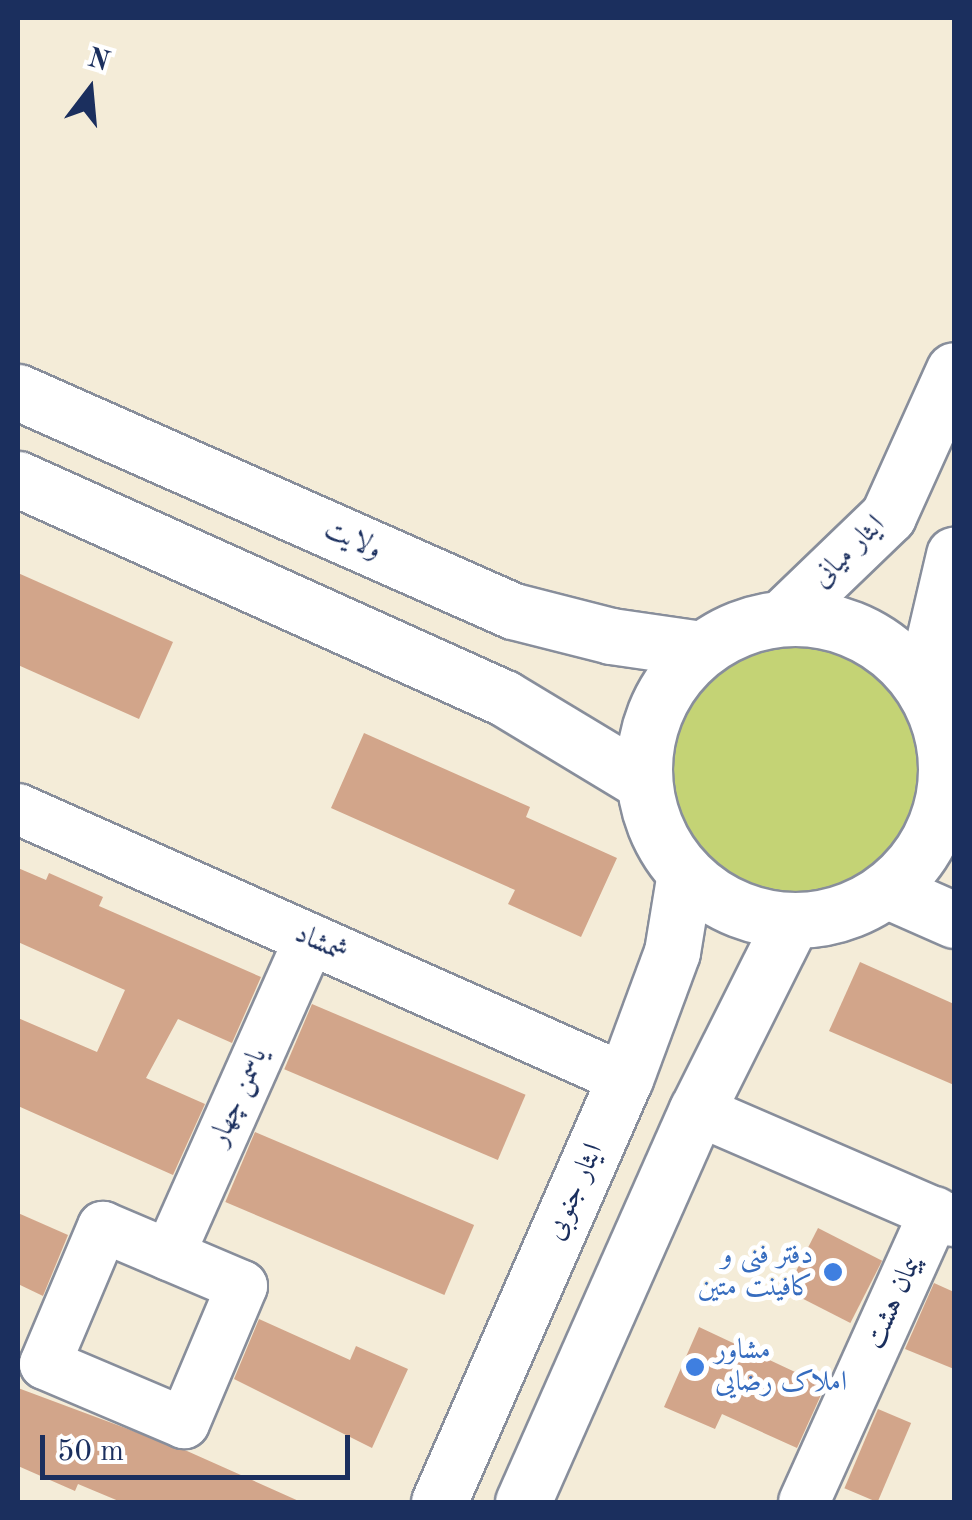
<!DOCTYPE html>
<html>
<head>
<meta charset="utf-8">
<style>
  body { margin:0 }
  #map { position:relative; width:972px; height:1520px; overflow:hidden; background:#f4ecd8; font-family:"Old Standard TT",Amiri,serif }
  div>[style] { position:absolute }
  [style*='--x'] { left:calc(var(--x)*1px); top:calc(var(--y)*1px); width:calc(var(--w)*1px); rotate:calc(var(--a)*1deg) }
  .green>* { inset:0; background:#c4d375 }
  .round { border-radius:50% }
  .building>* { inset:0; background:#d2a58a; transform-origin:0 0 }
  .roads { filter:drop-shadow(2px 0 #888e9b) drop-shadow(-2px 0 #888e9b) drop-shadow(0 2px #888e9b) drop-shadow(0 -2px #888e9b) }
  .minor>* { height:50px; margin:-25px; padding:0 25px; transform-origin:25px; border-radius:25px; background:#fff }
  .tertiary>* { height:55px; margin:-27.5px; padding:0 27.5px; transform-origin:27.5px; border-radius:27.5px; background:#fff }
  .secondary>* { height:55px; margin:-27.5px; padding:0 27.5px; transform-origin:27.5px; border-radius:27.5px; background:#fff }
  .secondary>.ring { margin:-27.5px; padding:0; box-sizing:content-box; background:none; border:55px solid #fff; border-radius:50% }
  .dots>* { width:28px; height:28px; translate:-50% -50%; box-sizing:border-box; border:5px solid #fff; border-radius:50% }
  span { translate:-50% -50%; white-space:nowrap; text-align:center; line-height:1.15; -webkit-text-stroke:10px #fff; paint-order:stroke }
  .street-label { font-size:28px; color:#1b2f5e }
  .shop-label { font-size:28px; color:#366cbe }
  .right { translate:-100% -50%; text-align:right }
  .left { translate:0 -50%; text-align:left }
  .frame { position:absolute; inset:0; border:20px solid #1b2f5e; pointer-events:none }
  .north { position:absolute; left:40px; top:40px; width:100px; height:100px; -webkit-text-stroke:8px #fff; paint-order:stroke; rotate:16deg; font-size:28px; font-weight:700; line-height:40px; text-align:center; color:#1b2f5e }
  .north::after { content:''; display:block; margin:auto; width:35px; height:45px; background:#1b2f5e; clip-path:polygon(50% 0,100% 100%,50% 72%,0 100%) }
  .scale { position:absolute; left:40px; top:1435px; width:310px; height:45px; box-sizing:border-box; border:5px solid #1b2f5e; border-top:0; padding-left:12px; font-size:30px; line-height:35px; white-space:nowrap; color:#1b2f5e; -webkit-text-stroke:8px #fff; paint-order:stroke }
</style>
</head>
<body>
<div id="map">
  <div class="green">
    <div class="round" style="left:667px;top:640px;width:258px;height:258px"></div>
  </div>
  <div class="building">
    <div style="clip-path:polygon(18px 573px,173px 642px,139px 719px,18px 665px)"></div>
    <div style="clip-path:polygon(364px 733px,530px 807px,526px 817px,617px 858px,581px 937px,508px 904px,515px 890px,331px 808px)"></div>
    <div style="clip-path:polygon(18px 868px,46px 880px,49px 873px,103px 897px,99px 906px,261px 977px,232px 1043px,178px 1019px,146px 1078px,205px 1104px,173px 1175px,18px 1106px,18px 1018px,97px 1052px,125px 990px,18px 942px)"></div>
    <div style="clip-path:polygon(860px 962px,954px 1004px,954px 1085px,829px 1031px)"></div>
    <div style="left:312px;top:1004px;width:232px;height:71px;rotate:23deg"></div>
    <div style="left:255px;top:1132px;width:238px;height:76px;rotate:23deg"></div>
    <div style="clip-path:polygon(18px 1213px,68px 1235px,43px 1296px,18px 1284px)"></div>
    <div style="left:818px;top:1228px;width:72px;height:70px;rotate:27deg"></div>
    <div style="clip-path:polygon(934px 1283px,954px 1292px,954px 1369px,905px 1349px)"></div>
    <div style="clip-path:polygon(259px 1319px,350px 1360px,356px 1346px,408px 1369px,372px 1448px,234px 1379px)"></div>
    <div style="clip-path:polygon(699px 1327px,825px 1386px,797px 1448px,722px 1414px,715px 1429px,664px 1407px)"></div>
    <div style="clip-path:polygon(18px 1388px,187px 1451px,301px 1502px,121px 1502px,78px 1484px,75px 1491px,18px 1466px)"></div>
    <div style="left:878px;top:1409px;width:36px;height:86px;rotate:23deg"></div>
  </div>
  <div class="roads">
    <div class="minor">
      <div style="--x:18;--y:809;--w:664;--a:23.98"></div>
      <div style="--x:697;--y:1110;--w:280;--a:23.4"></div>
      <div style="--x:103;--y:1227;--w:151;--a:23"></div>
      <div style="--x:242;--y:1286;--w:149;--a:112.9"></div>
      <div style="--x:184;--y:1423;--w:151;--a:-157"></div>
      <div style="--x:45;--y:1364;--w:149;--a:-67.1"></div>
      <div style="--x:169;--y:1255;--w:346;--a:-66"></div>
      <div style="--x:804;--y:1502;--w:318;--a:-65.7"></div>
    </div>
    <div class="tertiary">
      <div style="--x:18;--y:392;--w:541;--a:23.87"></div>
      <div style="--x:513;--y:611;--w:101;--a:14.3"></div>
      <div style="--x:611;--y:636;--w:91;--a:8.2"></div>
      <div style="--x:18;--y:479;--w:533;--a:24.26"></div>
      <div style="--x:504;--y:698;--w:162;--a:31.1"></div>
      <div style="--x:942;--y:729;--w:16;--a:43"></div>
      <div style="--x:886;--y:890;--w:74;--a:23.8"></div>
    </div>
    <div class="secondary">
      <div style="--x:783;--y:617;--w:146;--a:-43.9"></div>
      <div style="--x:888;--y:516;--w:160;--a:-65.7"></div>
      <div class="ring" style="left:644px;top:618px;width:247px;height:247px"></div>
      <div style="--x:923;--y:687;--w:136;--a:-76.8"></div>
      <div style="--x:439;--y:1502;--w:462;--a:-66.3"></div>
      <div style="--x:625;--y:1079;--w:135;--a:-69.7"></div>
      <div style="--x:672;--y:952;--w:80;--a:-80.7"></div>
      <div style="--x:523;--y:1502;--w:429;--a:-66.1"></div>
      <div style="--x:697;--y:1110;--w:212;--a:-63.4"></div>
    </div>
  </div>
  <div class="dots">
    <div style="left:833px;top:1272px;background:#3f7fe0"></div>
    <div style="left:695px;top:1367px;background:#3f7fe0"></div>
  </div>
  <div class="street-label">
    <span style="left:353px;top:540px;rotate:24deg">ولایت</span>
    <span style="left:849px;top:552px;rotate:-45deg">ایثار میانی</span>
    <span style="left:321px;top:944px;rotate:24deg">شمشاد</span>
    <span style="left:239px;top:1097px;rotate:-66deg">یاسمن چهار</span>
    <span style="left:575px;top:1192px;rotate:-66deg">ایثار جنوبی</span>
    <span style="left:894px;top:1303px;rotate:-66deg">پیمان هشت</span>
  </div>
  <div class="shop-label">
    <span class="right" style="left:813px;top:1272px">دفتر فنی و<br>کافینت متین</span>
    <span class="left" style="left:715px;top:1367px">مشاور<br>املاک رضایی</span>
  </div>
  <div class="frame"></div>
  <div class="north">N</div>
  <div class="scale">50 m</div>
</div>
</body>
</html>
